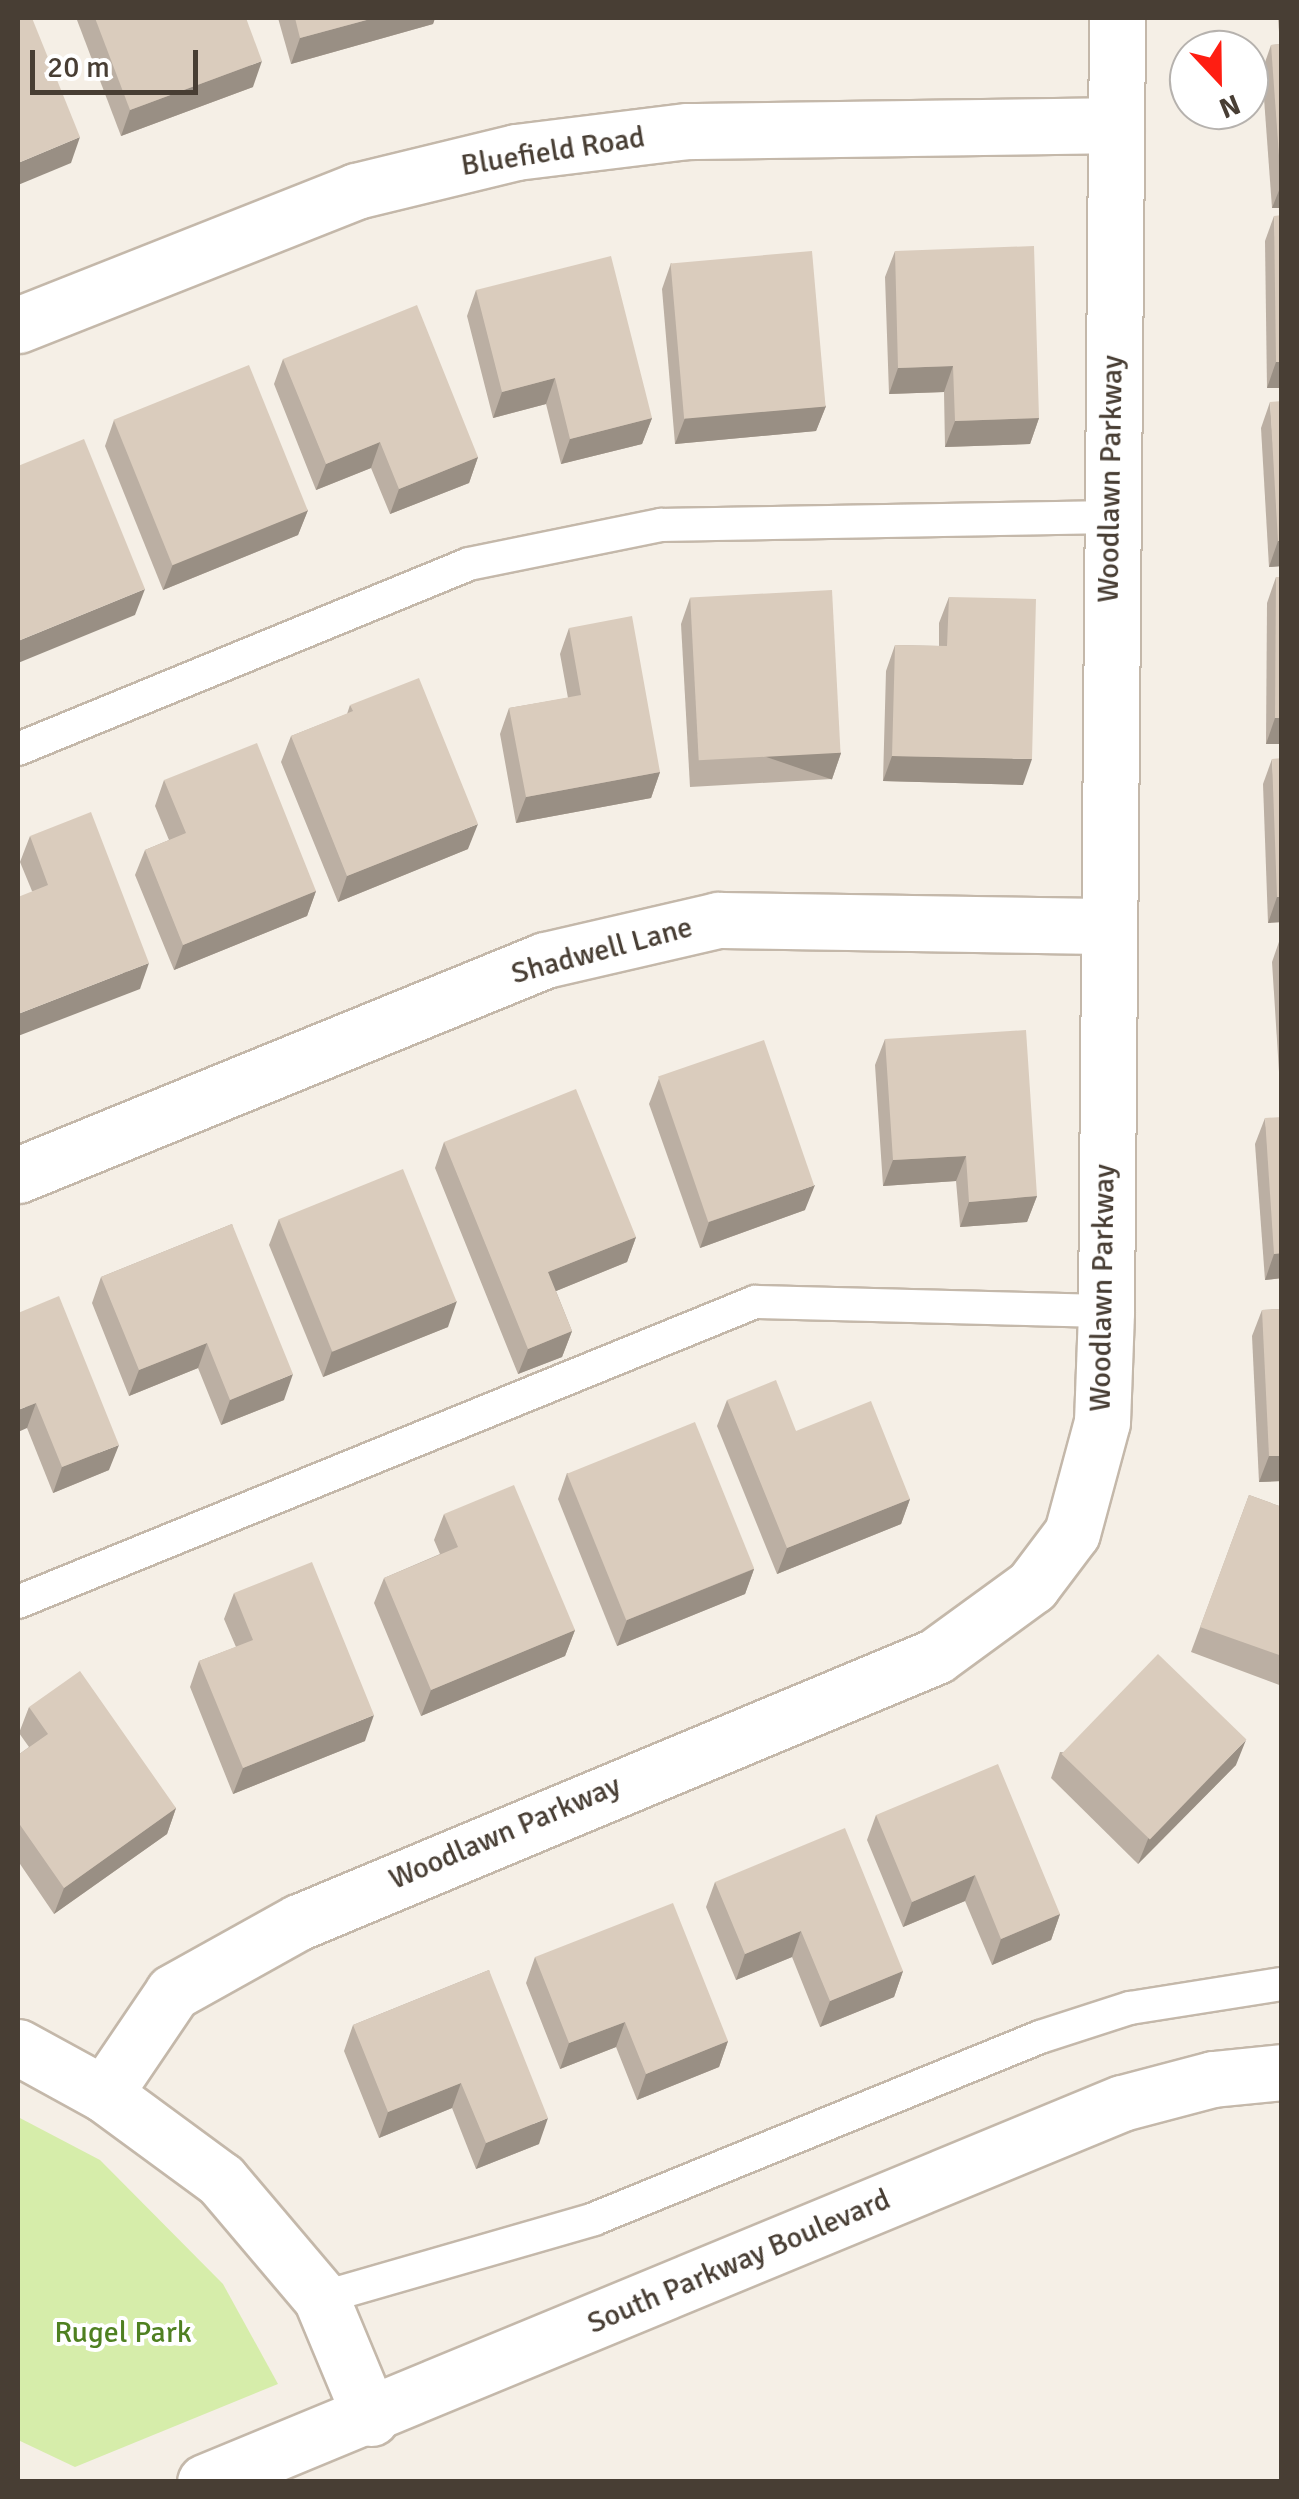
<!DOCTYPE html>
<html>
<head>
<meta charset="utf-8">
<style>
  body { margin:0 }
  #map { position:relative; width:1299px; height:2499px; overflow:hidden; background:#f5efe6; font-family:Signika,sans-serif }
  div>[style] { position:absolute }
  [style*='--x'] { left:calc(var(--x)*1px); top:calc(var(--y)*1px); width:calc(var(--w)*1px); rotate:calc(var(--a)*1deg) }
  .green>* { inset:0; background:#d6edaa }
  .roads { filter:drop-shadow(2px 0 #c4b8aa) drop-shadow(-2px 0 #c4b8aa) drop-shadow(0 2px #c4b8aa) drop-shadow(0 -2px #c4b8aa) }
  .service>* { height:32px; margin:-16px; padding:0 16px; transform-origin:16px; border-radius:16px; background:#fff }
  .minor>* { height:55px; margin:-27.5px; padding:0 27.5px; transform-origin:27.5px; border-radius:27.5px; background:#fff }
  .tertiary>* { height:55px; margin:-27.5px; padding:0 27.5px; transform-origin:27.5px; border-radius:27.5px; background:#fff }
  .wall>* { inset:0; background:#bbafa3 }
  .shaded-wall>* { inset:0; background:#998f84; transform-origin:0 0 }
  .building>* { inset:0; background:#daccbd; transform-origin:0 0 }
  span { translate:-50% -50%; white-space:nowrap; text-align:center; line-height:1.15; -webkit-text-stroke:8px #fff; paint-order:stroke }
  .street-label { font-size:30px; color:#483e34 }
  .park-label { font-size:30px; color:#4f8021 }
  .frame { position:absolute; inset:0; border:20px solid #483e34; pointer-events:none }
  .north { position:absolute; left:1169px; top:30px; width:100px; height:100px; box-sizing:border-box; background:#fff; border:2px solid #b6b2ae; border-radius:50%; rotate:158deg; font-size:28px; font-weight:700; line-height:40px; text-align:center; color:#483e34 }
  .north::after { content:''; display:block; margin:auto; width:35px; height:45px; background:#ff1e12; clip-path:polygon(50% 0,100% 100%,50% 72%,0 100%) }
  .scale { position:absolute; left:30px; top:50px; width:168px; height:45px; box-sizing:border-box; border:5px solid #483e34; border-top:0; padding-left:12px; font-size:30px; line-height:35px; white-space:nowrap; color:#483e34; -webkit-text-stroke:8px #fff; paint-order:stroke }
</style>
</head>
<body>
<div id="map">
  <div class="green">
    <div style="clip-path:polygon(18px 2117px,100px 2160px,223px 2284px,278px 2384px,75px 2467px,18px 2440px)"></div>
  </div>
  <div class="roads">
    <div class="service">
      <div style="--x:18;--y:749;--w:487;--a:-22.3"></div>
      <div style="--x:469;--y:564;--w:196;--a:-11.5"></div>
      <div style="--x:661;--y:525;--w:450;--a:-1"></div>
      <div style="--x:18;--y:1602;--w:796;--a:-22.15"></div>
      <div style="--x:755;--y:1302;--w:351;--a:1.5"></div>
      <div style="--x:321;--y:2298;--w:284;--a:-16.1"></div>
      <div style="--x:594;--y:2219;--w:482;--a:-22.2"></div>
      <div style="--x:1040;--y:2037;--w:95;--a:-17.9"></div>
      <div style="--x:1130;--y:2008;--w:154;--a:-9"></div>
    </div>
    <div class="minor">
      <div style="--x:18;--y:325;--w:364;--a:-21.6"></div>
      <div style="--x:356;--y:191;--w:165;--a:-13.7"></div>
      <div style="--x:516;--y:152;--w:173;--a:-7"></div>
      <div style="--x:688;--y:131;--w:428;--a:-0.8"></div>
      <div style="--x:18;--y:1175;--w:569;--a:-22.19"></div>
      <div style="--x:545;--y:960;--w:178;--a:-13"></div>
      <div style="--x:718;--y:920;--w:387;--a:0.9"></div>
      <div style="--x:18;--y:2047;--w:98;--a:28.7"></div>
      <div style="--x:104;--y:2094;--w:145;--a:36.3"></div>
      <div style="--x:221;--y:2180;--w:155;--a:49.7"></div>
      <div style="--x:321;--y:2298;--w:130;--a:67.4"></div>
      <div style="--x:104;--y:2094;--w:123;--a:-55.9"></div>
      <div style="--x:173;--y:1992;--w:144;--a:-29.1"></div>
      <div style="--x:299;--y:1922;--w:690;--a:-22.66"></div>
      <div style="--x:936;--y:1656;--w:119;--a:-36.1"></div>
      <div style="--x:1032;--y:1586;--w:66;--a:-53"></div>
      <div style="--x:1072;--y:1533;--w:115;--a:-74.9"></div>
      <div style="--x:1102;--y:1422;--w:111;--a:-87.9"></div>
      <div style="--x:1106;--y:1311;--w:1293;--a:-89.51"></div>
    </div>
    <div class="tertiary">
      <div style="--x:205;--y:2482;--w:992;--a:-22.46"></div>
      <div style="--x:1122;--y:2103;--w:94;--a:-14.8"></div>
      <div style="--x:1213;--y:2079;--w:69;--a:-5.8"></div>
    </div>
  </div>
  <div class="wall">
    <div style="clip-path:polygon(78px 18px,246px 18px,253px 87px,121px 136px,77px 20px)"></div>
    <div style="clip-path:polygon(278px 18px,435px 18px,433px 24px,291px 64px)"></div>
    <div style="clip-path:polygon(1278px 18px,1282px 18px,1282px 31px,1279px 32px)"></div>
    <div style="clip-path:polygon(1282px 44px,1282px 208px,1272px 208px,1262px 71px,1271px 45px)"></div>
    <div style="clip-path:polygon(1274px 216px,1282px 388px,1267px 388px,1265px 241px)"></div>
    <div style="clip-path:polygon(895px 251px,1039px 418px,1030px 444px,945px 447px,944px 392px,889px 394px,885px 277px)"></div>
    <div style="clip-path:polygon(671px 263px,826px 406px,816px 431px,675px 444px,662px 289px)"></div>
    <div style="clip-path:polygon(476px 290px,652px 418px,642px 444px,561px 464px,546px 404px,493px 418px,467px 316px)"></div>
    <div style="clip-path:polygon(283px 359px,478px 457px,469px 483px,390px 514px,371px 468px,316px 490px,274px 384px)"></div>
    <div style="clip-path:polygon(1270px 402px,1282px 566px,1269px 567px,1261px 428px)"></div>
    <div style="clip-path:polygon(114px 420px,308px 510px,298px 535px,163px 590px,105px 446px)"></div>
    <div style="clip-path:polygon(1276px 577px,1282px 744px,1266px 744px,1267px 603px)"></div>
    <div style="clip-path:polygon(949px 597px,1023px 785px,883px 781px,886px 671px,895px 645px,939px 646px,939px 623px)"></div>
    <div style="clip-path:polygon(690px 598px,841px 753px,832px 779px,690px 787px,681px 624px)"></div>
    <div style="clip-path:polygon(569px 628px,660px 772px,651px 798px,516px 823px,500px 734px,509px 708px,568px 698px,560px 654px)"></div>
    <div style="clip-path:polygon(350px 705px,468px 849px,338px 902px,281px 762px,291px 736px,347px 714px)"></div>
    <div style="clip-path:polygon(1272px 759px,1282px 922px,1268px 923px,1263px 784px)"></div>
    <div style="clip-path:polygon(164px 780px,316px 891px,307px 916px,174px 970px,135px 875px,145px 850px,169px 840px,155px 806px)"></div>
    <div style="clip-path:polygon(30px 836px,140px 989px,32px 891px,20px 862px)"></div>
    <div style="clip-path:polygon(1281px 936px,1282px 936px,1281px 1103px,1272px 962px)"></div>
    <div style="clip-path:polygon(885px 1039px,1037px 1196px,1027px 1222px,960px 1227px,956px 1181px,883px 1186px,875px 1065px)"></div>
    <div style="clip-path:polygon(659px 1078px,805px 1210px,700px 1248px,649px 1104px)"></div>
    <div style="clip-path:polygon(1265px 1118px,1282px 1278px,1265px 1280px,1255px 1144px)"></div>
    <div style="clip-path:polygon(444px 1142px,636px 1237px,627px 1262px,556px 1291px,572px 1331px,562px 1357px,518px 1374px,435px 1168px)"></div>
    <div style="clip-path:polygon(279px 1219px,448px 1327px,323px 1377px,269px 1245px)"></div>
    <div style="clip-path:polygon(232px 1224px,284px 1400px,221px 1425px,198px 1368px,129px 1396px,92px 1303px,101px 1277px)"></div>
    <div style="clip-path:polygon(1282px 1309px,1282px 1481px,1259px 1482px,1252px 1336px,1262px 1310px)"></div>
    <div style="clip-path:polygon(18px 1313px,109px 1470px,53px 1493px,27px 1428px)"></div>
    <div style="clip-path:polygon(727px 1400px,796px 1431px,910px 1499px,901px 1524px,777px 1574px,717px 1426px)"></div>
    <div style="clip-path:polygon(567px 1473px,754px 1569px,745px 1594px,617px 1646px,558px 1499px)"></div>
    <div style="clip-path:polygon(1249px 1495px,1282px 1507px,1282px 1686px,1191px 1652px)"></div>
    <div style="clip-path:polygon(444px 1514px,575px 1630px,565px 1656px,421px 1716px,374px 1603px,384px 1578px,440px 1554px,434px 1540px)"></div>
    <div style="clip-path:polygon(234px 1593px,365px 1741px,233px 1794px,190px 1687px,199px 1661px,236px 1647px,224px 1619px)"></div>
    <div style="clip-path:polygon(29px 1707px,176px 1808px,167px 1834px,54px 1914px,18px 1861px,18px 1755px,29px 1747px,19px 1733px)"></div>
    <div style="clip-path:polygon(1060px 1752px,1236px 1765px,1138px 1864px,1051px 1778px)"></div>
    <div style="clip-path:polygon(876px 1815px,1060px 1914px,1051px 1940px,992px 1965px,965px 1901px,903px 1927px,867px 1840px)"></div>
    <div style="clip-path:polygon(715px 1882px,903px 1971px,894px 1997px,820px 2027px,792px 1957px,736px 1980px,706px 1907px)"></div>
    <div style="clip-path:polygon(535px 1957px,728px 2041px,719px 2067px,637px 2100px,616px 2047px,560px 2069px,526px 1983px)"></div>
    <div style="clip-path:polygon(489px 1970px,539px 2144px,476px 2169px,452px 2108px,379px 2138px,344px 2051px,353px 2025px)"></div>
  </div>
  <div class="shaded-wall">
    <div style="clip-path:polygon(374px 18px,435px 18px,433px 24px,291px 64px,300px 38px)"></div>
    <div style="clip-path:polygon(262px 61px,253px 87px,121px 136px,130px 110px)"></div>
    <div style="clip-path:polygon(80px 137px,71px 163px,18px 185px,18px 163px)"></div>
    <div style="clip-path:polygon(1282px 183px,1282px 208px,1272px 208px)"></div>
    <div style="clip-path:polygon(1276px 362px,1282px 362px,1282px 388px,1267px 388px)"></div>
    <div style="clip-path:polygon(953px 366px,944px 392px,889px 394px,898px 368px)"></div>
    <div style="clip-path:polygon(555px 378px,546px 404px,493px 418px,502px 392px)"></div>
    <div style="clip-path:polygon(826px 406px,816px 431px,675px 444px,685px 418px)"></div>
    <div style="clip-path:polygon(652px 418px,642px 444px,561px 464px,570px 439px)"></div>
    <div style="clip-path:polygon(1039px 418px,1030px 444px,945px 447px,955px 421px)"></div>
    <div style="clip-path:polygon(380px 442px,371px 468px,316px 490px,326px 464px)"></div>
    <div style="clip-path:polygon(478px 457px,469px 483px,390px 514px,399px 489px)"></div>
    <div style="clip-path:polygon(308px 510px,298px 535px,163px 590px,173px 564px)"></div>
    <div style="clip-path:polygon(1278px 541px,1282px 541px,1282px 566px,1269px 567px)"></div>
    <div style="clip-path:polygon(145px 589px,135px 615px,18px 663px,18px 641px)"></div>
    <div style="clip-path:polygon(1275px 718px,1282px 718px,1282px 744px,1266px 744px)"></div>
    <div style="left:841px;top:753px;width:28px;height:142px;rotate:109deg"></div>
    <div style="clip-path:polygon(892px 756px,1032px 759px,1023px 785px,883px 781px)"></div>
    <div style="clip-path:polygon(660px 772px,651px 798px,516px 823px,526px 797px)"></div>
    <div style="clip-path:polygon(478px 824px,468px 849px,338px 902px,347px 876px)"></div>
    <div style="clip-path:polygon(316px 891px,307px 916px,174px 970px,183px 945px)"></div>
    <div style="clip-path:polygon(1277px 897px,1282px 897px,1282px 922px,1268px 923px)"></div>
    <div style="clip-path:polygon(149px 963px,140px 989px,18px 1036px,18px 1014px)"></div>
    <div style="clip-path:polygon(966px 1156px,956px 1181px,883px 1186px,893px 1160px)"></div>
    <div style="clip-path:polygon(815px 1185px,805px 1210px,700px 1248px,709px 1222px)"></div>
    <div style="clip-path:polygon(1037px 1196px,1027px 1222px,960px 1227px,969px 1202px)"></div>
    <div style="clip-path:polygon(636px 1237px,627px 1262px,539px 1298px,548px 1272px)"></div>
    <div style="clip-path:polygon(1282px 1253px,1282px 1278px,1265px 1280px,1274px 1254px)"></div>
    <div style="clip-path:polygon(457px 1301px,448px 1327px,323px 1377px,332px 1351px)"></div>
    <div style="clip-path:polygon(572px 1331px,562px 1357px,518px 1374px,528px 1349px)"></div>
    <div style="clip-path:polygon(207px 1343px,198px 1368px,129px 1396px,139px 1370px)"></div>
    <div style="clip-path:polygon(293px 1374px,284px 1400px,221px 1425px,230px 1400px)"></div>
    <div style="clip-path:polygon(36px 1403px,27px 1428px,18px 1432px,18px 1410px)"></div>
    <div style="clip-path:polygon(119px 1445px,109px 1470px,53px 1493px,62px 1467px)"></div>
    <div style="clip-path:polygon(1269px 1456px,1282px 1456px,1282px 1481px,1259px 1482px)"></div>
    <div style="clip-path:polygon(910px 1499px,901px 1524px,777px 1574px,787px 1548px)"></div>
    <div style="clip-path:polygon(754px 1569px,745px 1594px,617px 1646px,627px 1620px)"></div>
    <div style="clip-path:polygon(575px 1630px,565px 1656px,421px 1716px,431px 1690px)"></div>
    <div style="clip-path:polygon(374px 1715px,365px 1741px,233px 1794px,243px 1768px)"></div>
    <div style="clip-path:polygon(1246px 1740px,1236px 1765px,1138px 1864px,1148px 1839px)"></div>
    <div style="clip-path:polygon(176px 1808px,167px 1834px,54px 1914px,64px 1888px)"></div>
    <div style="clip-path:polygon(975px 1875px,965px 1901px,903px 1927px,912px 1902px)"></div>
    <div style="clip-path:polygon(1060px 1914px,1051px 1940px,992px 1965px,1001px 1939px)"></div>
    <div style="clip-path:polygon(801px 1931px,792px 1957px,736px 1980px,745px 1954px)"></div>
    <div style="clip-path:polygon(903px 1971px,894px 1997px,820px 2027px,830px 2001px)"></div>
    <div style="clip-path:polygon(625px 2022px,616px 2047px,560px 2069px,569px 2043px)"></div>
    <div style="clip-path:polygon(728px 2041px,719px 2067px,637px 2100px,646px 2074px)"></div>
    <div style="clip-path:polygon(461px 2083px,452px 2108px,379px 2138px,388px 2112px)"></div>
    <div style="clip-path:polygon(548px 2118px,539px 2144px,476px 2169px,486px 2143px)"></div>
  </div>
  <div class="building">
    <div style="clip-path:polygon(18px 18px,32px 18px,80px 137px,18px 163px)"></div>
    <div style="clip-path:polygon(95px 18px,246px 18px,262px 61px,130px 110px)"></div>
    <div style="clip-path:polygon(295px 18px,374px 18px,300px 38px)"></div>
    <div style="clip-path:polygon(1282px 44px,1282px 183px,1281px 183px,1271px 45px)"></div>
    <div style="clip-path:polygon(1282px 215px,1282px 362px,1276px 362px,1274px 216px)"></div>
    <div style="clip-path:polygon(1034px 246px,1039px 418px,955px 421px,953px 366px,898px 368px,895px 251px)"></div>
    <div style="left:812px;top:251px;width:156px;height:142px;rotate:85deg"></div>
    <div style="clip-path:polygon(611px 256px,652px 418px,570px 439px,555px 378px,502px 392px,476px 290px)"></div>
    <div style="clip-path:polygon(417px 305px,478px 457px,399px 489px,380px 442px,326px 464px,283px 359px)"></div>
    <div style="left:249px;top:365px;width:157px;height:146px;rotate:68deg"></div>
    <div style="clip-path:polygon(1282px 401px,1282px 541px,1278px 541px,1270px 402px)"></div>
    <div style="clip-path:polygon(84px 439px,145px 589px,18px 641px,18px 466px)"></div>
    <div style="clip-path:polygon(1276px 577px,1282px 577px,1282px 718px,1275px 718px)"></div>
    <div style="left:832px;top:590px;width:163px;height:142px;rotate:87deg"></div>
    <div style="clip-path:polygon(949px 597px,1036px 599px,1032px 759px,892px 756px,895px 645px,947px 646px)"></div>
    <div style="clip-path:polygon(632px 616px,660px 772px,526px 797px,509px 708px,581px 695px,569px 628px)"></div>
    <div style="clip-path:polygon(419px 678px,478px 824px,347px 876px,291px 736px,353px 711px,350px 705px)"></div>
    <div style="clip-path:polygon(257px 743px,316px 891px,183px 945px,145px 850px,186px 833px,164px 780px)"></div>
    <div style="clip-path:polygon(1282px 758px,1282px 897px,1277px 897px,1272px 759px)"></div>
    <div style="clip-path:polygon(91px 812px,149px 963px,18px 1014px,18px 897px,48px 885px,30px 836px)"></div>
    <div style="clip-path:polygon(1026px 1030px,1037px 1196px,969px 1202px,966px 1156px,893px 1160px,885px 1039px)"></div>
    <div style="left:764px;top:1040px;width:154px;height:112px;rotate:71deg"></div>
    <div style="clip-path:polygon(576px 1089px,636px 1237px,548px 1272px,572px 1331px,528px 1349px,444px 1142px)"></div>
    <div style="clip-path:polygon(1282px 1117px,1282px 1253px,1274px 1254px,1265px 1118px)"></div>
    <div style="left:403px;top:1169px;width:143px;height:134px;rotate:68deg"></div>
    <div style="clip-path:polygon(232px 1224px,293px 1374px,230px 1400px,207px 1343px,139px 1370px,101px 1277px)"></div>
    <div style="clip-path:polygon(59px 1296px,119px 1445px,62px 1467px,36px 1403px,18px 1410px,18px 1313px)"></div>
    <div style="clip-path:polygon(1282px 1309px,1282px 1456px,1269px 1456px,1262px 1310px)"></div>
    <div style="clip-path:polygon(776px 1380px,796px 1431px,871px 1401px,910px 1499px,787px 1548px,727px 1400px)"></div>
    <div style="left:695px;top:1422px;width:158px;height:138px;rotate:68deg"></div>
    <div style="clip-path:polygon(514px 1485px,575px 1630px,431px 1690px,384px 1578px,458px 1547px,444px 1514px)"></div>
    <div style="clip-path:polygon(1249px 1495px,1282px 1507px,1282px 1656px,1200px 1627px)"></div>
    <div style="clip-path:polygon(312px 1562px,374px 1715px,243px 1768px,199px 1661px,253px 1640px,234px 1593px)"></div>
    <div style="left:1158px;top:1654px;width:123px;height:139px;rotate:44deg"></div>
    <div style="clip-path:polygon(80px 1671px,176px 1808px,64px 1888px,18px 1822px,18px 1755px,48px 1734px,29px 1707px)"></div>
    <div style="clip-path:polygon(998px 1764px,1060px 1914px,1001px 1939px,975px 1875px,912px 1902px,876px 1815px)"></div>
    <div style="clip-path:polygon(845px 1828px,903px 1971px,830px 2001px,801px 1931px,745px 1954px,715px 1882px)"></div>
    <div style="clip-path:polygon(673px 1903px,728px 2041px,646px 2074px,625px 2022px,569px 2043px,535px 1957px)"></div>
    <div style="clip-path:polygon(489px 1970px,548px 2118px,486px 2143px,461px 2083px,388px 2112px,353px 2025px)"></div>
  </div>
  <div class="street-label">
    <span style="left:553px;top:152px;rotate:-9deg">Bluefield Road</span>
    <span style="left:1111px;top:479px;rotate:-89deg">Woodlawn Parkway</span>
    <span style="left:602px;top:951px;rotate:-15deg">Shadwell Lane</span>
    <span style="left:1103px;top:1288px;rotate:-89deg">Woodlawn Parkway</span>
    <span style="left:505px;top:1833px;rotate:-23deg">Woodlawn Parkway</span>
    <span style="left:739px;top:2262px;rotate:-23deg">South Parkway Boulevard</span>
  </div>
  <div class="park-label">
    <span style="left:123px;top:2333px">Rugel Park</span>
  </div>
  <div class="frame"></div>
  <div class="north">N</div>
  <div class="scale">20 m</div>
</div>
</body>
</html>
